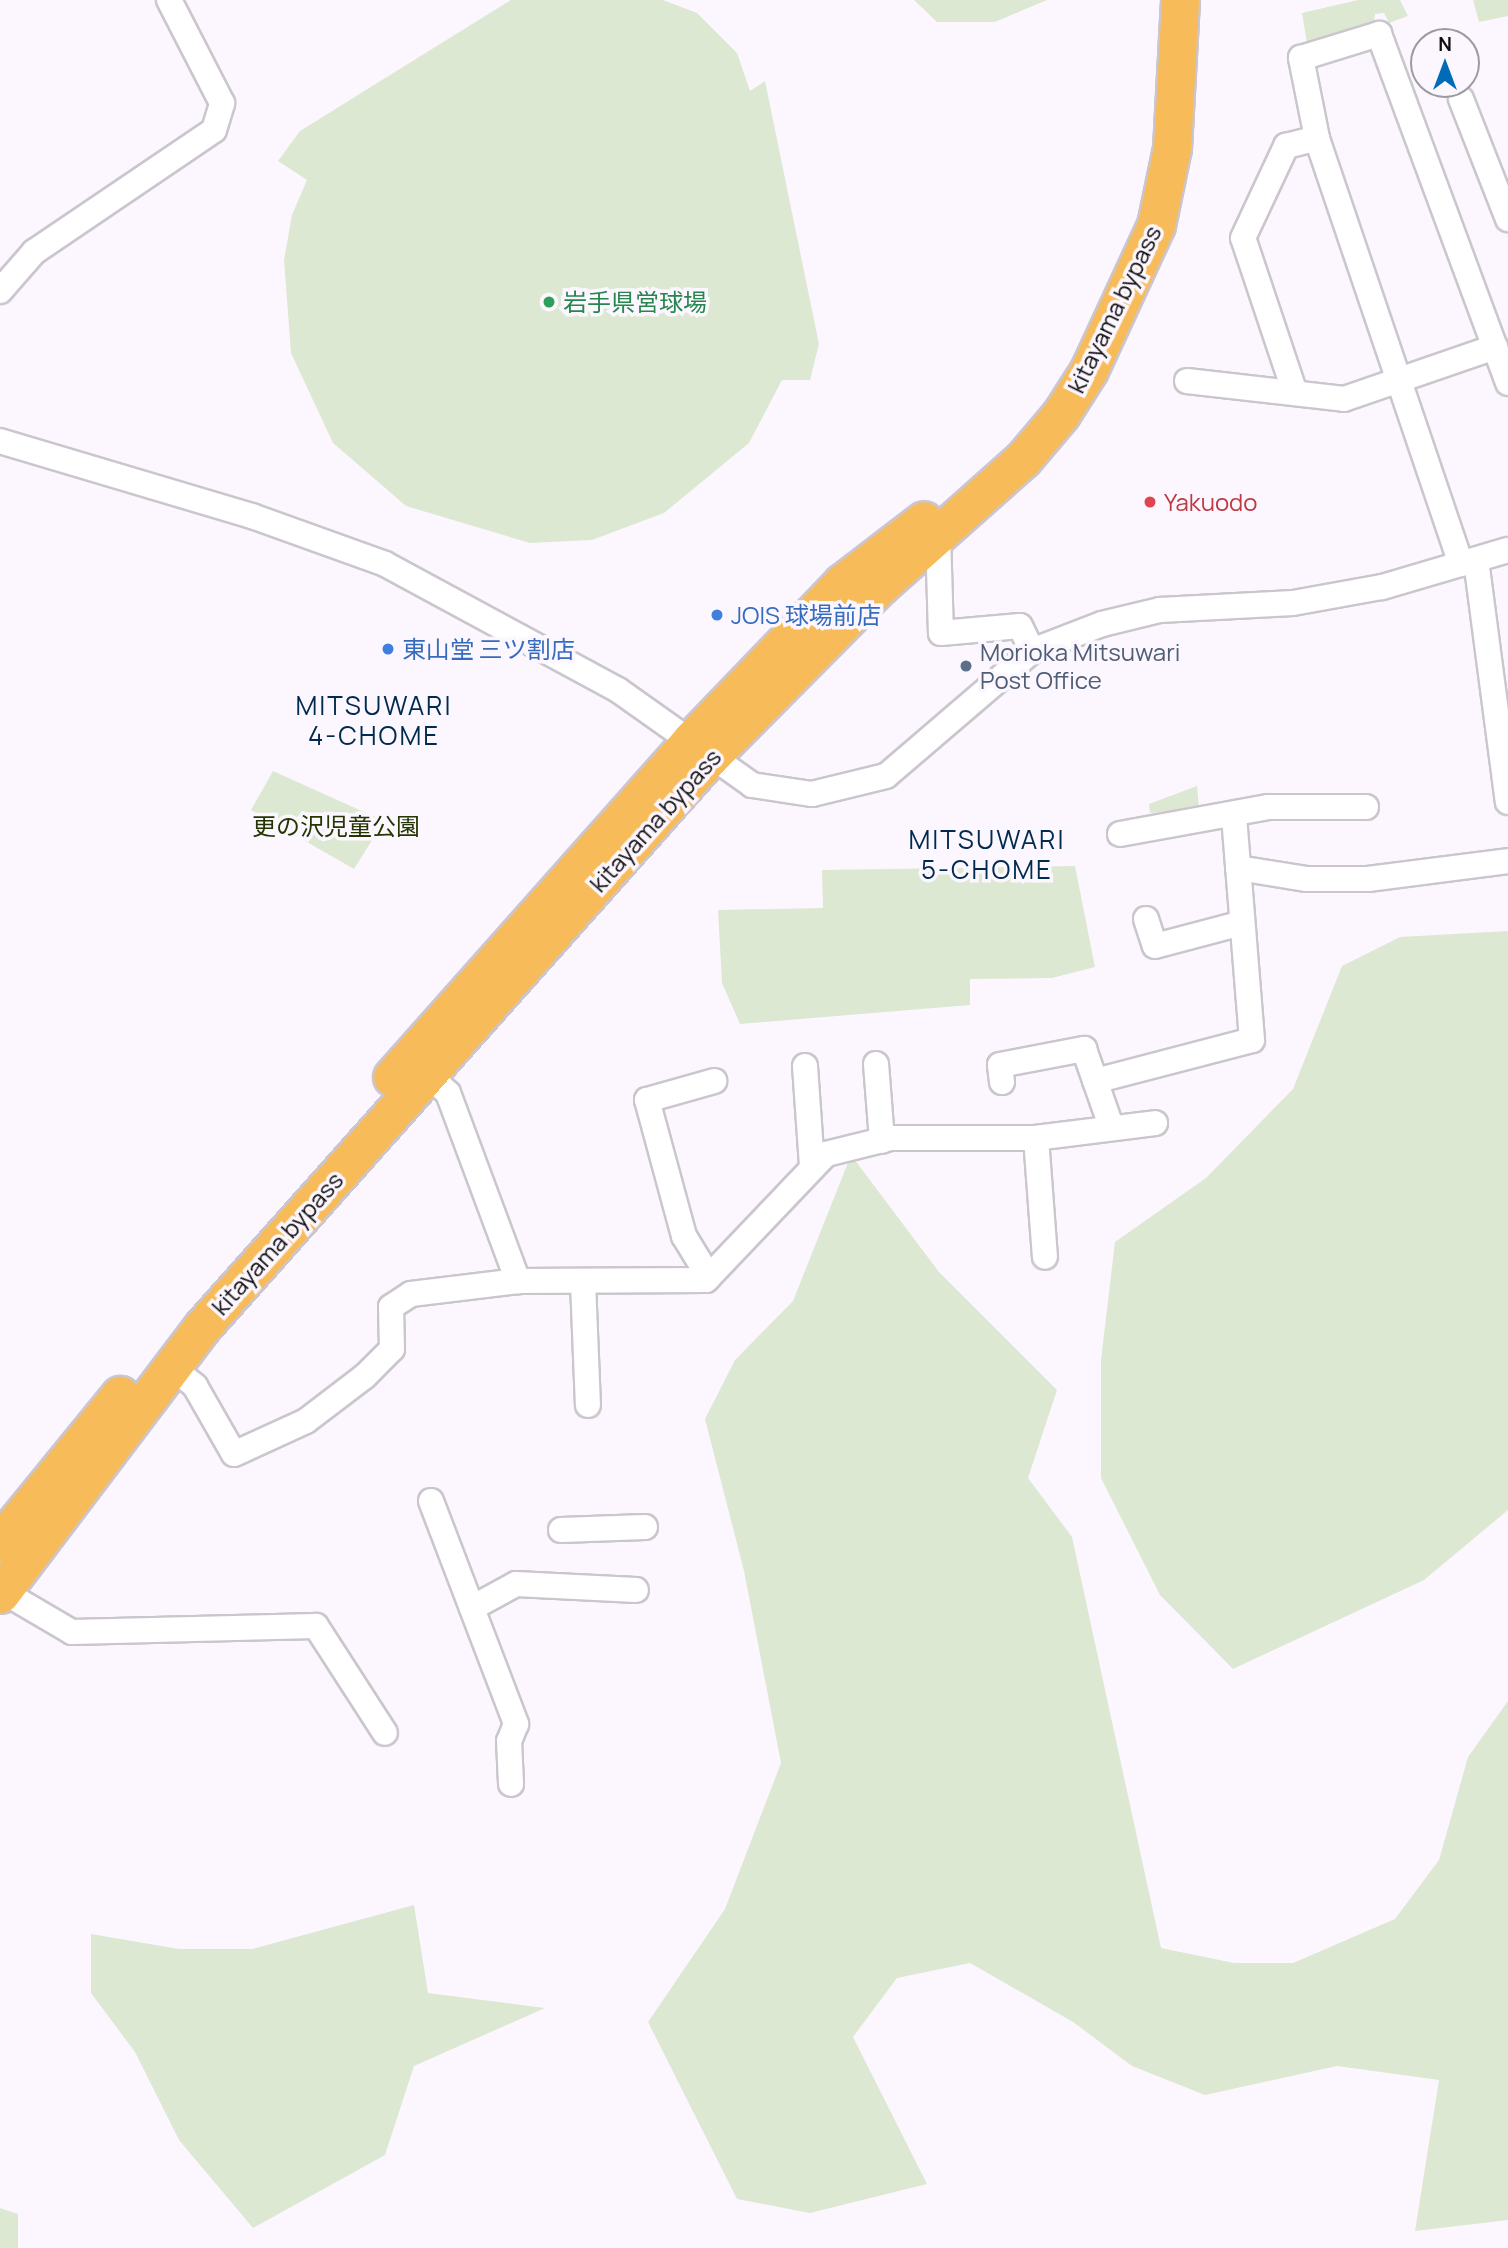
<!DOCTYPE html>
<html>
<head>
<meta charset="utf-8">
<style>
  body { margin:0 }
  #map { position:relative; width:1508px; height:2248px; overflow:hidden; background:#fcf7ff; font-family:Manrope,"Noto Sans JP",sans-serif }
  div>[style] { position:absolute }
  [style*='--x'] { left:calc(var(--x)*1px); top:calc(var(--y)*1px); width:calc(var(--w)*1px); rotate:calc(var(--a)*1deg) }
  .green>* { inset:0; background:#dde8d2 }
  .roads { filter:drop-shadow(2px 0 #cbc6ce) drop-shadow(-2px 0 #cbc6ce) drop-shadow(0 2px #cbc6ce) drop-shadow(0 -2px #cbc6ce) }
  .minor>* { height:24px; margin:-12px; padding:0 12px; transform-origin:12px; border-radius:12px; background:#fff }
  .highway>* { height:37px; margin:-18.5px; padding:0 18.5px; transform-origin:18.5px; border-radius:18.5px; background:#f8bb59 }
  .dots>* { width:19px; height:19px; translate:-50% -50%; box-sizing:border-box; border:4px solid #fcf7ff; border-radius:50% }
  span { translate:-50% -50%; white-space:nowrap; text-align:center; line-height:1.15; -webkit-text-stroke:7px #fcf7ff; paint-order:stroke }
  .leisure-label { font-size:24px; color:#27864d }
  .left { translate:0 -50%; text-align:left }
  .street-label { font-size:24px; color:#0f0e10 }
  .health-label { font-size:24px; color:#be3a42 }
  .shop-label { font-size:24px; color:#366cbe }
  .service-label { font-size:24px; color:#4e5e75 }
  .park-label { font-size:24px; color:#243602 }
  .neighbourhood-label { font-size:26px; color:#002a4e; letter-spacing:2px }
  .north { position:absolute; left:1410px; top:28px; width:70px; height:70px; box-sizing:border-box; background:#fcf7ff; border:2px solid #9d9a9f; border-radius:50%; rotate:0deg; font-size:19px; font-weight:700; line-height:28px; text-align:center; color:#0f0e10 }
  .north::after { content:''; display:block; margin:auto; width:24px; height:32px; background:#006cb7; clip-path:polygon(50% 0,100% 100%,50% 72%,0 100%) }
</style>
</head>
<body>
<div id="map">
  <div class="green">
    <div style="clip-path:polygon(511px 0,663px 0,697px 13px,737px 53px,750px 91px,765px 81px,819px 344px,810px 380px,782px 380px,749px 443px,664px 513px,592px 540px,530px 543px,406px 506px,333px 443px,291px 353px,284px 260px,292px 215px,307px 180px,278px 161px,300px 131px)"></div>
    <div style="clip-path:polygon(914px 0,1047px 0,995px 22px,937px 22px)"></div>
    <div style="clip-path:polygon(1358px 0,1400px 0,1408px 16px,1389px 23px,1384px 13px,1375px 14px,1374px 23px,1307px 43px,1302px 13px)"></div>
    <div style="clip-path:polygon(1473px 0,1508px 0,1508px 16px,1479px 22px)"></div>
    <div style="clip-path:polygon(273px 771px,384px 821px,354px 869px,251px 810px)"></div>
    <div style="clip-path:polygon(1197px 786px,1199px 808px,1150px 813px,1149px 804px)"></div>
    <div style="clip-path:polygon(1075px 866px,1095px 967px,1052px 978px,970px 979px,970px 1005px,740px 1024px,722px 983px,718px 910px,823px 908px,822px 870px)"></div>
    <div style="clip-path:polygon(1508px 931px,1508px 1510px,1424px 1580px,1233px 1669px,1160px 1595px,1101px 1478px,1101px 1360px,1115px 1242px,1206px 1178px,1293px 1089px,1342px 966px,1400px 937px)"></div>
    <div style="clip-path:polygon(851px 1155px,939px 1272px,1057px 1390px,1028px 1478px,1072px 1537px,1161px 1948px,1234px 1963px,1293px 1963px,1395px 1919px,1439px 1860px,1468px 1757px,1508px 1701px,1508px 2220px,1415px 2231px,1439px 2080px,1337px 2066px,1205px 2095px,1132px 2066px,1073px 2022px,970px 1963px,897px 1978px,853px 2037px,927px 2184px,810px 2213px,737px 2199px,648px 2022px,725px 1909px,781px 1763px,744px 1571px,705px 1419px,735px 1360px,793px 1301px)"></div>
    <div style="clip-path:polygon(414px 1905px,428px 1993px,545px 2008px,414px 2066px,385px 2155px,253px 2228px,179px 2140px,135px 2052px,91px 1993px,91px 1934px,179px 1949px,252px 1949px)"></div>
    <div style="clip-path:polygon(0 2208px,18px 2214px,18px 2248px,0 2248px)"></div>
  </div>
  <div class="roads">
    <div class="minor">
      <div style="--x:1461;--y:99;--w:129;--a:68.6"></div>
      <div style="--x:0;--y:291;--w:52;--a:-48.9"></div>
      <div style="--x:34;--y:252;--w:217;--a:-34.1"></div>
      <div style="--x:214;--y:130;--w:28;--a:-73"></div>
      <div style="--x:222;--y:103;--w:116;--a:-117.2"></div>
      <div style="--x:1187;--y:381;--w:158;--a:6.5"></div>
      <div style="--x:1344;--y:399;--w:160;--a:-19"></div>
      <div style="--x:1295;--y:393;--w:163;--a:-108.5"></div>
      <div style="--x:1243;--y:238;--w:102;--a:-64.9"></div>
      <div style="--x:1286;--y:146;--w:32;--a:-14"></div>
      <div style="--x:0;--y:441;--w:263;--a:16.6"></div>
      <div style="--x:252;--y:516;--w:141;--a:19.8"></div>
      <div style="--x:385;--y:564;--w:265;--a:28.4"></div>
      <div style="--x:618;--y:690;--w:164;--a:35.3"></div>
      <div style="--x:752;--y:785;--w:61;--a:8.5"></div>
      <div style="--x:812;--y:794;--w:76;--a:-13.7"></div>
      <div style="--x:886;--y:776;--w:192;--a:-40.6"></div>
      <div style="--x:1032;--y:651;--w:75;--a:-21.1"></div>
      <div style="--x:1102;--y:624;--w:60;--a:-13.6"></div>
      <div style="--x:1160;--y:610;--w:133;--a:-3"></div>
      <div style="--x:1293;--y:603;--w:90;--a:-10.2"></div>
      <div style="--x:1382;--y:587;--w:131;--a:-16.4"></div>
      <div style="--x:938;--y:534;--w:99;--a:88.3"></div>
      <div style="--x:941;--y:633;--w:79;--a:-5.1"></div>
      <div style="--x:1020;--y:626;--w:28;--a:64"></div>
      <div style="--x:1476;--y:560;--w:244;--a:82.5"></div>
      <div style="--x:1461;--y:564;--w:450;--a:-108.7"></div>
      <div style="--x:1317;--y:138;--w:82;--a:-101.3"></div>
      <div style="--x:1301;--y:58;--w:82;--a:-17.1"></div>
      <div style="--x:1379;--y:34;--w:372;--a:69.7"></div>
      <div style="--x:1120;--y:834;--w:150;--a:-10.3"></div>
      <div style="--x:1268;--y:807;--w:98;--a:0"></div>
      <div style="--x:1238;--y:868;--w:70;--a:9.1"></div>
      <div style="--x:1307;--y:879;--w:61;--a:0"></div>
      <div style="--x:1368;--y:879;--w:141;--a:-7.3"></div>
      <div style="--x:1146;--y:919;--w:28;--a:72"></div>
      <div style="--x:1155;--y:946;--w:90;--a:-14.8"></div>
      <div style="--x:876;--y:1064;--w:77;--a:85.5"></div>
      <div style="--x:805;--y:1066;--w:100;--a:86"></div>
      <div style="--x:428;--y:1074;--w:28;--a:44"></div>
      <div style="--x:448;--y:1093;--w:201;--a:69.6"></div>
      <div style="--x:1095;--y:1081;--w:162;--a:-14.6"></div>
      <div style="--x:1252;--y:1040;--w:227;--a:-94.6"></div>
      <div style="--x:1002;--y:1082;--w:17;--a:-97"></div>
      <div style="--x:1000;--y:1065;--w:86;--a:-10.8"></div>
      <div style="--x:1084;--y:1049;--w:82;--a:70.7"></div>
      <div style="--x:1036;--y:1138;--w:119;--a:85.7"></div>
      <div style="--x:709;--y:1277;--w:48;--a:-121.4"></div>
      <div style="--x:684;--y:1236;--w:141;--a:-105.2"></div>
      <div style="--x:647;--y:1100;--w:70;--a:-15.8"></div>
      <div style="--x:583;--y:1282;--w:123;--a:87.7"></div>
      <div style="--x:171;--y:1367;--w:31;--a:38"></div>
      <div style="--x:195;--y:1386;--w:78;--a:60.2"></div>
      <div style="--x:234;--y:1454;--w:79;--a:-24.6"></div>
      <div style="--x:306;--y:1421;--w:74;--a:-37.3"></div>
      <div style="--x:365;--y:1376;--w:38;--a:-45"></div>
      <div style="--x:392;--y:1349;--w:42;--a:-91.4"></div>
      <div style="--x:391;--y:1307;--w:24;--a:-33"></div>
      <div style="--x:411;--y:1294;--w:108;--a:-6.9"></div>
      <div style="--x:518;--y:1281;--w:188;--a:-0.3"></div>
      <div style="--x:706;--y:1280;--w:174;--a:-46.4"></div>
      <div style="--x:826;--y:1154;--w:66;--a:-14"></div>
      <div style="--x:890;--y:1138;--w:145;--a:0"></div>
      <div style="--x:1035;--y:1138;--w:121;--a:-7.1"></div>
      <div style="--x:431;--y:1501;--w:239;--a:69.1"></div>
      <div style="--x:516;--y:1724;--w:18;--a:112"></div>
      <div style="--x:509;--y:1741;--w:43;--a:87.3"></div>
      <div style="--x:561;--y:1530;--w:84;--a:-2"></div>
      <div style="--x:2;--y:1591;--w:81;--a:30.4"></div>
      <div style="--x:72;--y:1632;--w:244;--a:-1.4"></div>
      <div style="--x:316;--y:1626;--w:127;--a:57.2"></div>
      <div style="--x:472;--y:1608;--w:50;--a:-28.6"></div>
      <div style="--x:516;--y:1584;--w:120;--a:2.9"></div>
    </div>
    <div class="highway">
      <div style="--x:392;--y:1077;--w:451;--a:-48.4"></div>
      <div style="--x:691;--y:740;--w:218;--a:-46.1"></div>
      <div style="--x:842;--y:583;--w:103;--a:-37.5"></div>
      <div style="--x:0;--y:1542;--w:190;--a:-50.8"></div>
      <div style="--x:0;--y:1594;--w:335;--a:-52.9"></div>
      <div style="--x:202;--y:1327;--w:765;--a:-48.29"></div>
      <div style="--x:711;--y:756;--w:240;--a:-45.2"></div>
      <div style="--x:880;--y:586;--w:191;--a:-41.6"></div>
      <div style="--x:1023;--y:459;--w:59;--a:-49.8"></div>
      <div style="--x:1061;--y:414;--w:52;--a:-57.5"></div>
      <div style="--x:1089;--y:370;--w:160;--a:-65.2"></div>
      <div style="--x:1156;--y:225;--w:79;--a:-78.3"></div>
      <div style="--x:1172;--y:148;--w:148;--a:-86.9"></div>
    </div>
  </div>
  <div class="dots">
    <div style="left:549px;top:302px;background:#2e9e5b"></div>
    <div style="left:1150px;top:502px;background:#e0444e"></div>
    <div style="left:717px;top:615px;background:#3f7fe0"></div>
    <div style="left:388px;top:649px;background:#3f7fe0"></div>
    <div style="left:966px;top:666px;background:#5c6f8a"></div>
  </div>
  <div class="leisure-label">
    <span class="left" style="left:563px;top:302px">岩手県営球場</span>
  </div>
  <div class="street-label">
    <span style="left:1114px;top:309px;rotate:-64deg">kitayama bypass</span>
    <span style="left:655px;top:820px;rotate:-48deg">kitayama bypass</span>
    <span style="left:277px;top:1243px;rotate:-48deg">kitayama bypass</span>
  </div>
  <div class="health-label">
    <span class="left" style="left:1164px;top:502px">Yakuodo</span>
  </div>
  <div class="shop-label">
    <span class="left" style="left:731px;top:615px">JOIS 球場前店</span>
    <span class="left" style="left:402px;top:649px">東山堂 三ツ割店</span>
  </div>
  <div class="service-label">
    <span class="left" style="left:980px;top:666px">Morioka Mitsuwari<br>Post Office</span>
  </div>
  <div class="park-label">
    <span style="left:336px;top:826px">更の沢児童公園</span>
  </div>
  <div class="neighbourhood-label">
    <span style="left:374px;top:721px">MITSUWARI<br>4-CHOME</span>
    <span style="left:987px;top:855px">MITSUWARI<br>5-CHOME</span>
  </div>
  <div class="north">N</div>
</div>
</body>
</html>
